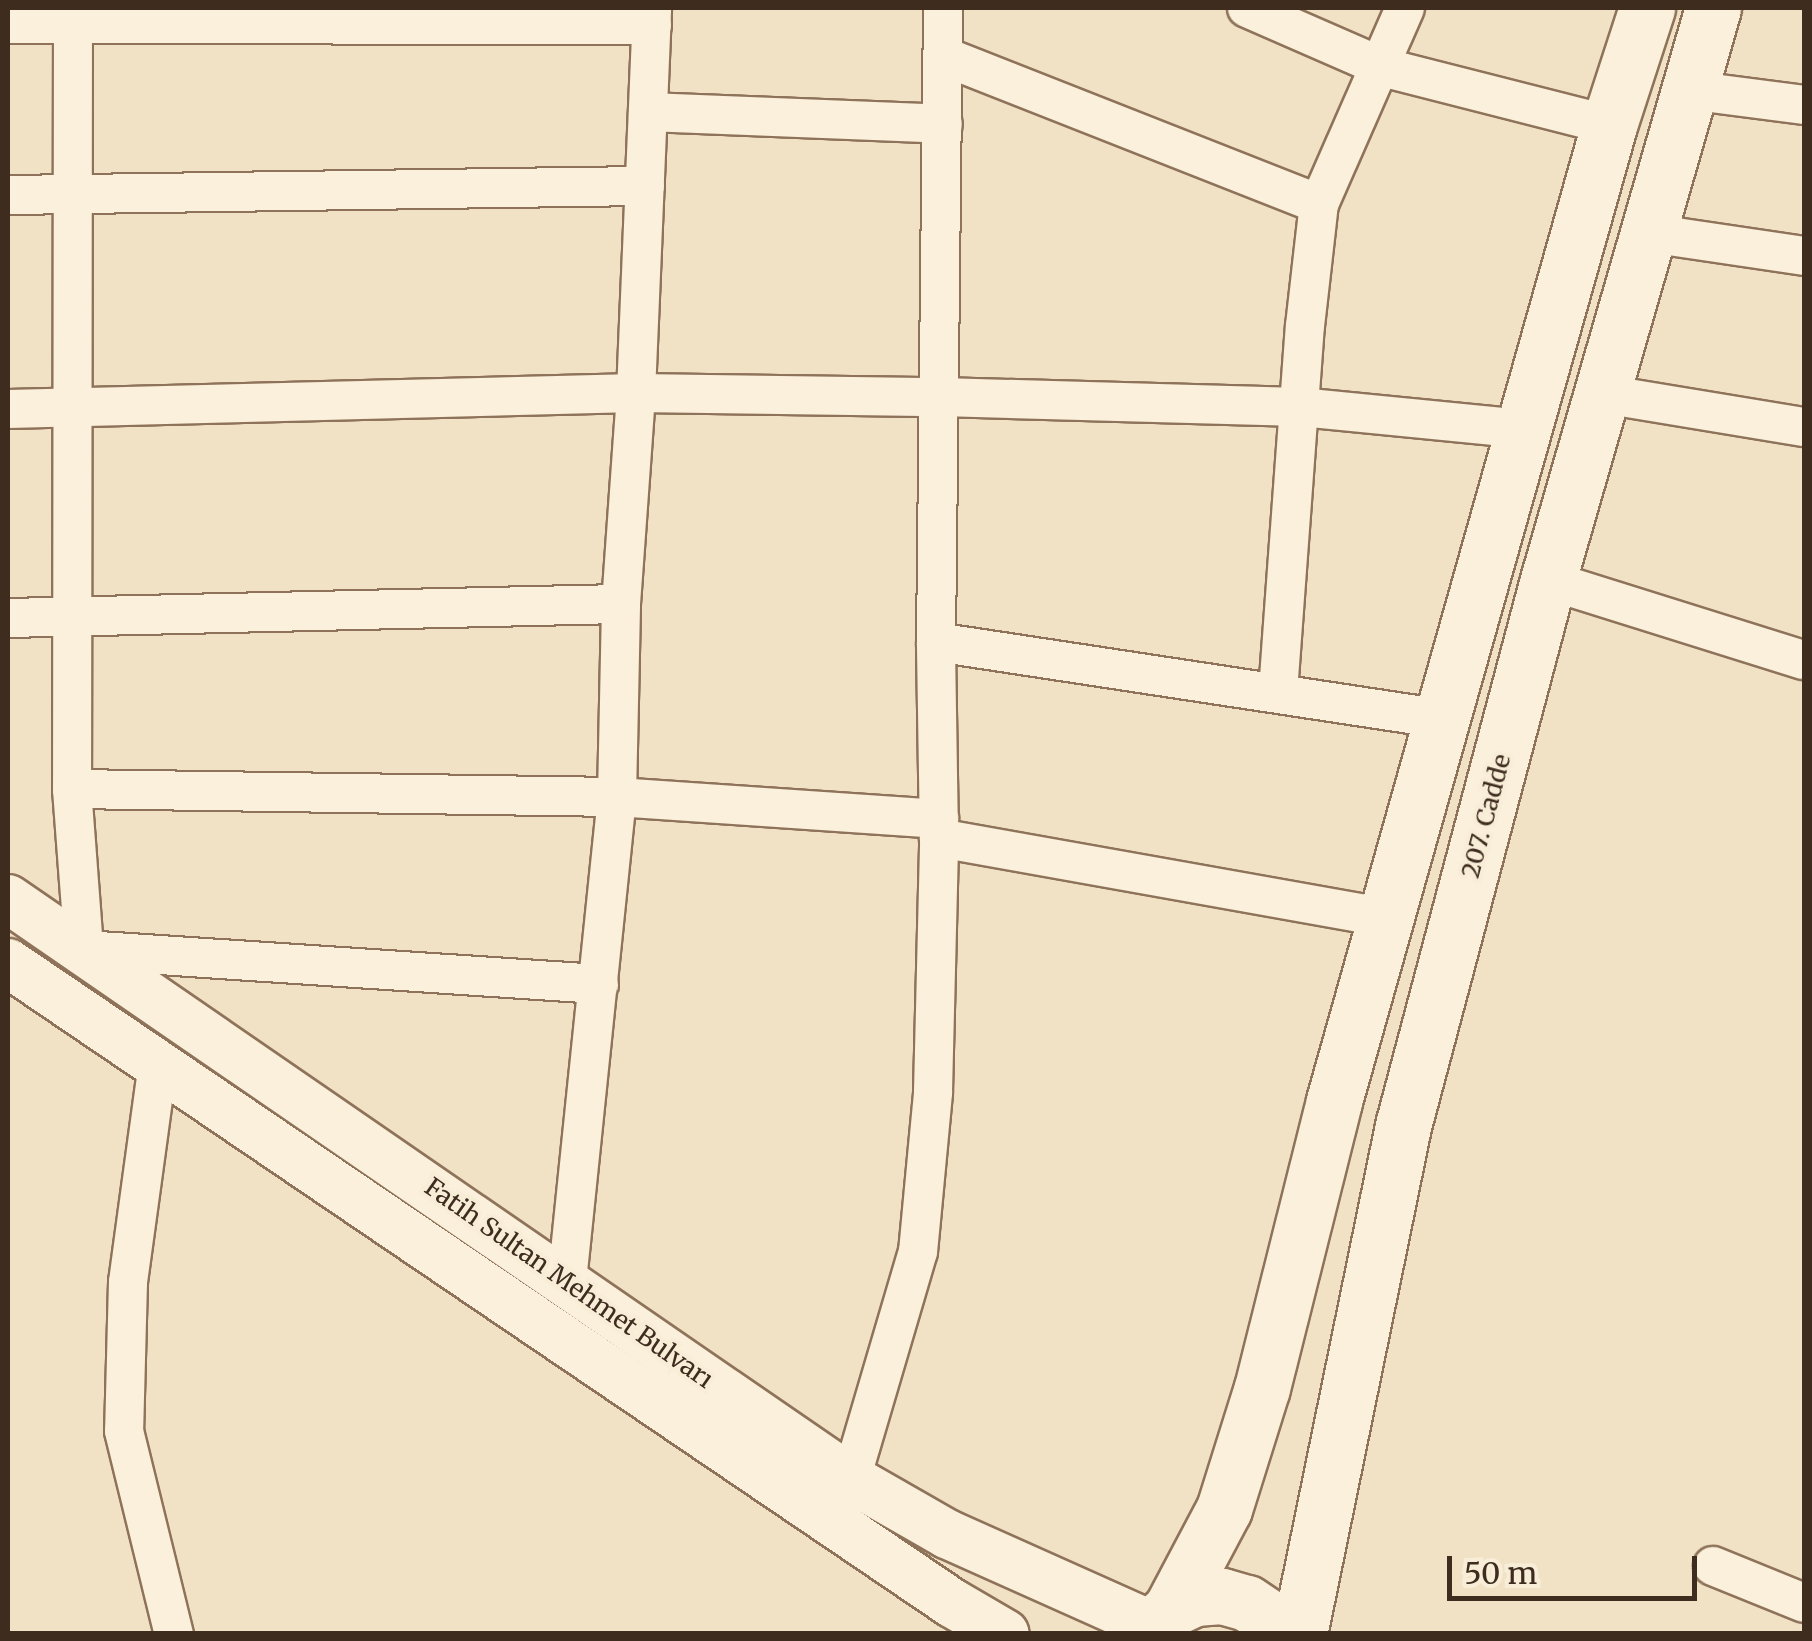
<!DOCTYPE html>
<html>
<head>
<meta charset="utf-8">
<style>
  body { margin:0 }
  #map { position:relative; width:1812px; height:1641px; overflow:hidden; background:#f1e2c6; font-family:Merriweather,serif }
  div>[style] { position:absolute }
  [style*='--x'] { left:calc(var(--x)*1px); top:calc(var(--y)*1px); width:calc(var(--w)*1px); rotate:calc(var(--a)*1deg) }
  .roads { filter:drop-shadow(2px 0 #8e735a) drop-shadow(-2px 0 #8e735a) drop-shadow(0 2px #8e735a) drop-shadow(0 -2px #8e735a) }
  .minor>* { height:38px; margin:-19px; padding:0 19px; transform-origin:19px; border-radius:19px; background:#fbf0db }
  .tertiary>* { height:48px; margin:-24px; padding:0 24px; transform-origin:24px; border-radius:24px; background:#fbf0db }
  .secondary>* { height:55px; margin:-27.5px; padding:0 27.5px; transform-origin:27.5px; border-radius:27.5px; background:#fbf0db }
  span { translate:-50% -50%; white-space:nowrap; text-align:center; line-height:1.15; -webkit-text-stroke:8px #f8edd7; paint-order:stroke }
  .street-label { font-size:25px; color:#3e2c1f }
  .frame { position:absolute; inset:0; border:10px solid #3e2c1f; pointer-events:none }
  .scale { position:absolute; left:1447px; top:1556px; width:250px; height:45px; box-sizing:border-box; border:5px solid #3e2c1f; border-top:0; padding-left:12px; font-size:30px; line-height:35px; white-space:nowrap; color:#3e2c1f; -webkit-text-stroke:8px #f8edd7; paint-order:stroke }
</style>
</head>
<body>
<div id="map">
  <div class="roads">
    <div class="minor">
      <div style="--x:73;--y:8;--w:781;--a:90.07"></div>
      <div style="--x:72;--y:789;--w:161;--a:85.7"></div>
      <div style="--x:84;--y:950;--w:516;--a:3.78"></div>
      <div style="--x:1247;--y:8;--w:147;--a:23.6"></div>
      <div style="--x:1382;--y:67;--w:234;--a:14.3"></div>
      <div style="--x:8;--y:24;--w:644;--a:0.09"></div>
      <div style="--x:943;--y:56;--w:404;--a:21.5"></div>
      <div style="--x:1689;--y:90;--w:116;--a:7.4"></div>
      <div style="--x:648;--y:112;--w:295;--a:2.3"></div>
      <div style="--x:8;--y:195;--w:637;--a:-0.81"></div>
      <div style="--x:1649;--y:233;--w:157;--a:8.4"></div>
      <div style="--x:1604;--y:394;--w:203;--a:9.4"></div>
      <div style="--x:8;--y:409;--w:628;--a:-1.46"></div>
      <div style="--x:636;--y:393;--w:305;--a:0.8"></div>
      <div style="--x:941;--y:397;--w:359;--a:1.6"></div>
      <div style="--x:1300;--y:407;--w:225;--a:5.6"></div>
      <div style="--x:1548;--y:580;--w:268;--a:17.4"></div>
      <div style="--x:8;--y:618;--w:613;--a:-1.31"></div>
      <div style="--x:936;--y:642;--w:513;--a:8.64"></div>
      <div style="--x:1278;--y:692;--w:367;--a:-85.8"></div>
      <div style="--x:1305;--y:326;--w:123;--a:-83.5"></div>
      <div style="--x:1319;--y:204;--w:214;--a:-66.3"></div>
      <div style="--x:72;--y:789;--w:545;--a:0.84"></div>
      <div style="--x:617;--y:797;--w:323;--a:3.9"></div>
      <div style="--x:939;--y:838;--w:454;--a:10.1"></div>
      <div style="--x:158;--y:1063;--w:221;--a:97.8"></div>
      <div style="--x:128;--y:1282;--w:149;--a:91.5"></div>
      <div style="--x:124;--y:1431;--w:209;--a:76.2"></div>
      <div style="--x:567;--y:1281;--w:487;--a:-84.1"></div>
      <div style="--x:617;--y:797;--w:193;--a:-88.8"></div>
      <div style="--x:621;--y:604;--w:212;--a:-85.9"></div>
      <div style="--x:636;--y:393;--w:385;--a:-87.6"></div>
      <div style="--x:851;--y:1479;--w:237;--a:-73.6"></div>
      <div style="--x:918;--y:1252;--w:161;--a:-84.6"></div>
      <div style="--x:933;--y:1092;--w:254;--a:-88.6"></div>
      <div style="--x:939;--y:838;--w:196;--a:-90.9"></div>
      <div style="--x:936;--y:642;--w:634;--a:-89.37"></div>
      <div style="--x:1713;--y:1566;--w:98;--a:22.1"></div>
    </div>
    <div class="tertiary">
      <div style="--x:8;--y:899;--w:1023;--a:34.53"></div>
      <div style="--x:851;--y:1479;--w:111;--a:29.8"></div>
      <div style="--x:947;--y:1534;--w:226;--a:24.1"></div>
      <div style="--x:8;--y:963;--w:1140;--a:34.14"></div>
      <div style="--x:952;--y:1603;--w:61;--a:30.3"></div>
    </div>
    <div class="secondary">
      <div style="--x:1171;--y:1609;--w:113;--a:-62.1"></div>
      <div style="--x:1224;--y:1509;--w:127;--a:-72.6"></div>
      <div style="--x:1262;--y:1388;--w:296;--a:-75.9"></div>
      <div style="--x:1334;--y:1101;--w:1014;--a:-74.26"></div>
      <div style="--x:1609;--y:125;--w:123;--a:-72"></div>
      <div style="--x:1155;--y:1624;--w:22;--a:-43"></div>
      <div style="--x:1171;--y:1609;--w:26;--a:-25"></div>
      <div style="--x:1195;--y:1598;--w:27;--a:-4"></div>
      <div style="--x:1222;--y:1596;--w:26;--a:16"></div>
      <div style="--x:1247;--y:1603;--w:27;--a:34"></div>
      <div style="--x:1269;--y:1618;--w:19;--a:55"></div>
      <div style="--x:1299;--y:1634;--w:519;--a:-78.43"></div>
      <div style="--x:1403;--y:1126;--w:565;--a:-75.13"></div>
      <div style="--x:1548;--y:580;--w:595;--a:-73.91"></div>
    </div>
  </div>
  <div class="street-label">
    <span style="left:1486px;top:816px;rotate:-75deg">207. Cadde</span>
    <span style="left:569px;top:1283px;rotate:35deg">Fatih Sultan Mehmet Bulvarı</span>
  </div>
  <div class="frame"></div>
  <div class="scale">50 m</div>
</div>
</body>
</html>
